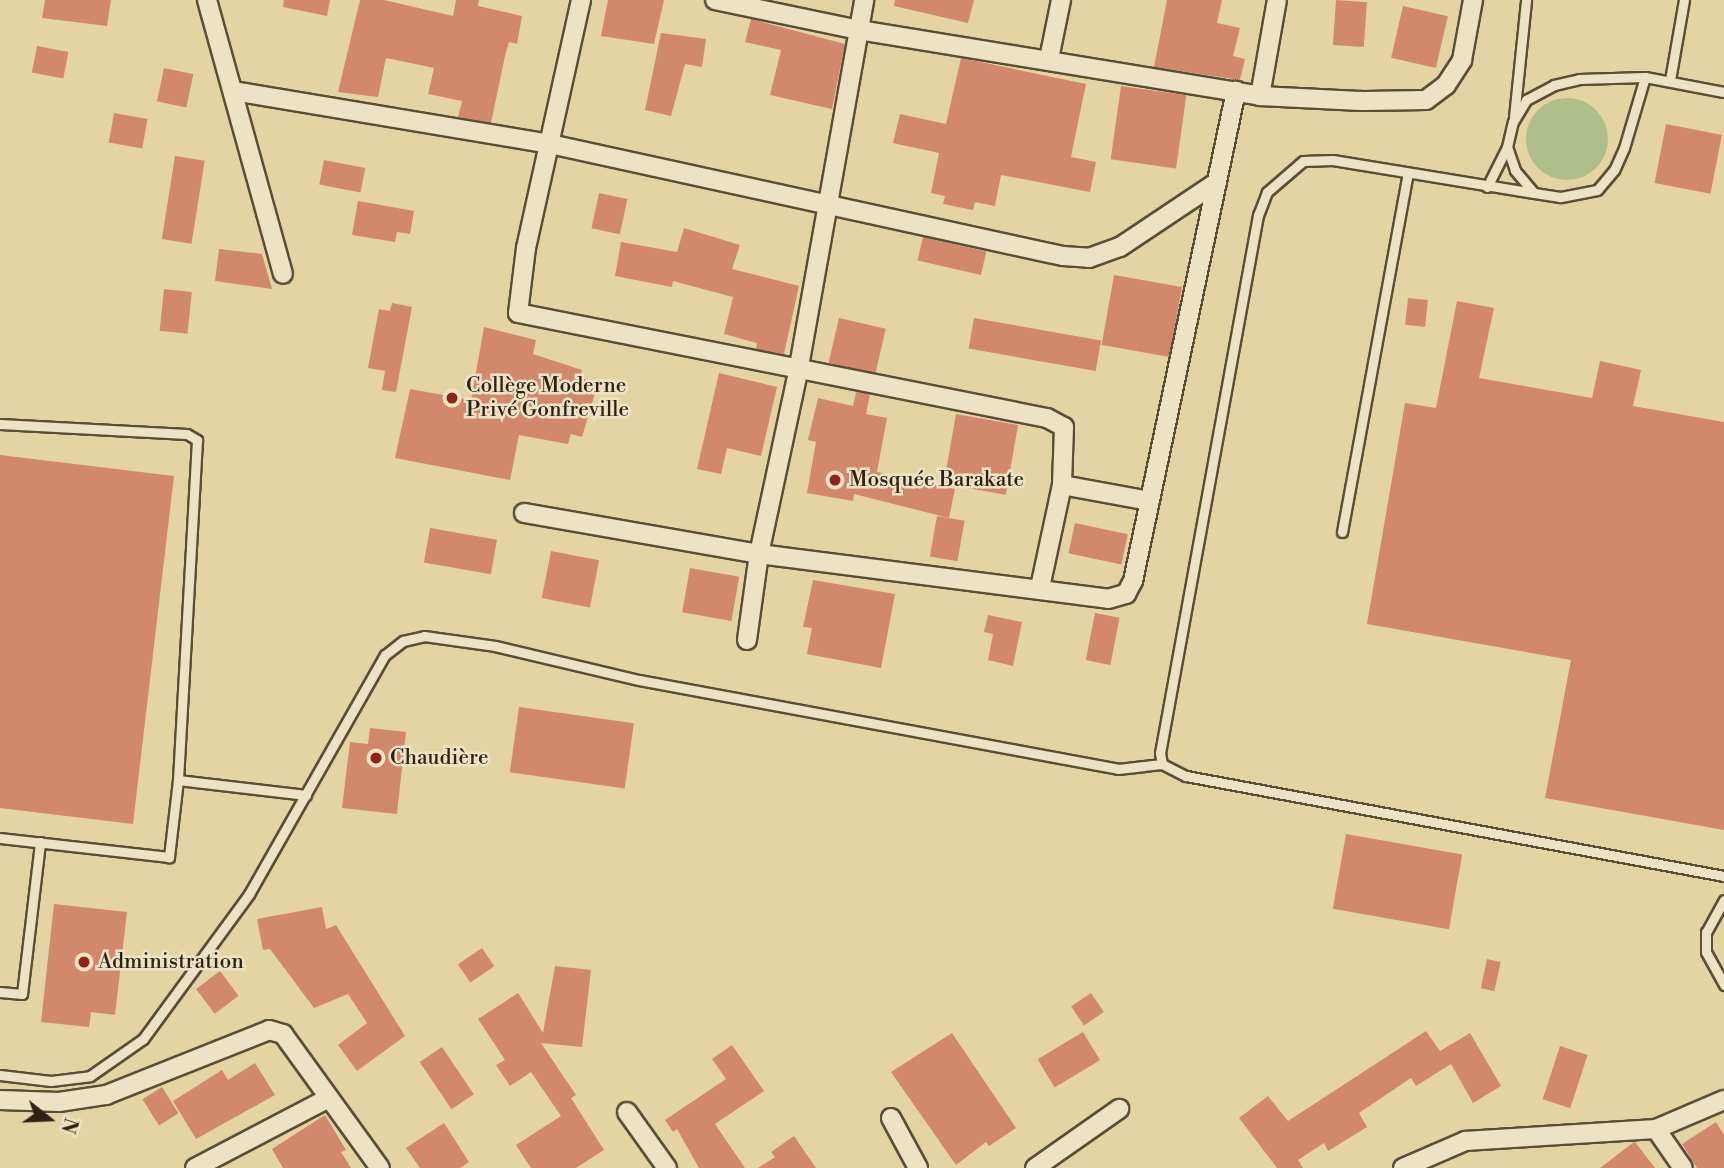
<!DOCTYPE html>
<html>
<head>
<meta charset="utf-8">
<style>
  body { margin:0 }
  #map { position:relative; width:1724px; height:1168px; overflow:hidden; background:#e4d4a4; font-family:"Libre Bodoni",serif }
  div>[style] { position:absolute }
  [style*='--x'] { left:calc(var(--x)*1px); top:calc(var(--y)*1px); width:calc(var(--w)*1px); rotate:calc(var(--a)*1deg) }
  .green>* { inset:0; background:#afbe8a }
  .round { border-radius:50% }
  .building>* { inset:0; background:#d2886d; transform-origin:0 0 }
  .roads { filter:drop-shadow(2px 0 #5b4e37) drop-shadow(-2px 0 #5b4e37) drop-shadow(0 2px #5b4e37) drop-shadow(0 -2px #5b4e37) }
  .service>* { height:9px; margin:-4.5px; padding:0 4.5px; transform-origin:4.5px; border-radius:4.5px; background:#ede3c4 }
  .minor>* { height:18px; margin:-9px; padding:0 9px; transform-origin:9px; border-radius:9px; background:#ede3c4 }
  .dots>* { width:19px; height:19px; translate:-50% -50%; box-sizing:border-box; border:4px solid #ede3c4; border-radius:50% }
  span { translate:-50% -50%; white-space:nowrap; text-align:center; line-height:1.15; -webkit-text-stroke:5px #ede3c4; paint-order:stroke }
  .poi-label { font-size:21px; color:#2d2213 }
  .left { translate:0 -50%; text-align:left }
  .north { position:absolute; left:14px; top:1084px; width:70px; height:70px; -webkit-text-stroke:5px #ede3c4; paint-order:stroke; rotate:108deg; font-size:19px; font-weight:700; line-height:28px; text-align:center; color:#2d2213 }
  .north::after { content:''; display:block; margin:auto; width:24px; height:32px; background:#2d2213; clip-path:polygon(50% 0,100% 100%,50% 72%,0 100%) }
</style>
</head>
<body>
<div id="map">
  <div class="green">
    <div class="round" style="left:1526px;top:98px;width:82px;height:82px"></div>
  </div>
  <div class="building">
    <div style="clip-path:polygon(45px 0,111px 0,107px 26px,42px 18px)"></div>
    <div style="clip-path:polygon(284px 0,330px 0,327px 16px,283px 7px)"></div>
    <div style="clip-path:polygon(360px 0,384px 0,453px 16px,456px 0,479px 0,478px 6px,522px 16px,517px 44px,509px 42px,505px 56px,491px 123px,458px 117px,462px 101px,428px 94px,434px 68px,386px 58px,378px 97px,338px 92px)"></div>
    <div style="clip-path:polygon(608px 0,664px 0,654px 44px,601px 36px)"></div>
    <div style="clip-path:polygon(895px 0,974px 0,968px 23px,894px 6px)"></div>
    <div style="clip-path:polygon(1167px 0,1222px 0,1217px 23px,1240px 28px,1233px 56px,1245px 59px,1240px 80px,1154px 67px)"></div>
    <div style="left:1336px;top:0;width:31px;height:45px;rotate:4deg"></div>
    <div style="left:1403px;top:6px;width:46px;height:53px;rotate:13deg"></div>
    <div style="clip-path:polygon(751px 19px,845px 44px,832px 109px,770px 95px,781px 50px,745px 42px)"></div>
    <div style="clip-path:polygon(661px 33px,706px 39px,702px 67px,685px 64px,671px 116px,645px 110px)"></div>
    <div style="left:37px;top:46px;width:32px;height:27px;rotate:11deg"></div>
    <div style="clip-path:polygon(961px 58px,1086px 84px,1071px 157px,1096px 162px,1090px 192px,1001px 175px,995px 206px,975px 202px,973px 210px,943px 204px,945px 196px,931px 193px,939px 153px,893px 143px,900px 114px,946px 124px)"></div>
    <div style="left:164px;top:68px;width:30px;height:34px;rotate:12deg"></div>
    <div style="left:1121px;top:86px;width:66px;height:74px;rotate:8deg"></div>
    <div style="left:114px;top:113px;width:34px;height:30px;rotate:10deg"></div>
    <div style="left:1666px;top:124px;width:57px;height:60px;rotate:11deg"></div>
    <div style="left:175px;top:156px;width:30px;height:84px;rotate:9deg"></div>
    <div style="left:324px;top:160px;width:42px;height:25px;rotate:11deg"></div>
    <div style="left:599px;top:193px;width:29px;height:36px;rotate:12deg"></div>
    <div style="clip-path:polygon(358px 201px,414px 211px,410px 234px,397px 232px,395px 242px,352px 235px)"></div>
    <div style="clip-path:polygon(684px 228px,740px 245px,732px 269px,799px 286px,784px 354px,756px 349px,757px 343px,724px 334px,733px 297px,673px 281px,672px 287px,615px 276px,621px 242px,677px 252px)"></div>
    <div style="left:923px;top:237px;width:65px;height:24px;rotate:13deg"></div>
    <div style="clip-path:polygon(219px 249px,262px 254px,272px 289px,215px 281px)"></div>
    <div style="left:1114px;top:275px;width:69px;height:71px;rotate:10deg"></div>
    <div style="left:164px;top:289px;width:28px;height:42px;rotate:6deg"></div>
    <div style="left:1408px;top:298px;width:20px;height:27px;rotate:6deg"></div>
    <div style="clip-path:polygon(1457px 301px,1494px 308px,1479px 378px,1592px 398px,1600px 361px,1641px 370px,1633px 406px,1724px 422px,1724px 830px,1545px 798px,1571px 660px,1367px 624px,1405px 403px,1436px 408px)"></div>
    <div style="clip-path:polygon(392px 303px,412px 307px,396px 392px,382px 390px,385px 371px,368px 368px,379px 309px,390px 311px)"></div>
    <div style="left:839px;top:318px;width:48px;height:46px;rotate:13deg"></div>
    <div style="left:974px;top:318px;width:129px;height:31px;rotate:10deg"></div>
    <div style="clip-path:polygon(484px 327px,536px 340px,533px 354px,582px 370px,580px 378px,598px 383px,582px 437px,571px 434px,568px 444px,519px 435px,510px 480px,395px 458px,410px 389px,471px 400px)"></div>
    <div style="clip-path:polygon(719px 373px,777px 387px,761px 456px,727px 448px,721px 474px,697px 469px)"></div>
    <div style="clip-path:polygon(856px 392px,870px 394px,866px 414px,887px 418px,877px 472px,955px 489px,949px 518px,854px 494px,853px 501px,807px 493px,816px 442px,808px 440px,818px 398px,853px 406px)"></div>
    <div style="left:956px;top:414px;width:63px;height:71px;rotate:10deg"></div>
    <div style="clip-path:polygon(0 455px,174px 476px,133px 824px,0 808px)"></div>
    <div style="left:937px;top:516px;width:28px;height:41px;rotate:10deg"></div>
    <div style="left:1075px;top:523px;width:54px;height:31px;rotate:12deg"></div>
    <div style="left:430px;top:528px;width:68px;height:35px;rotate:10deg"></div>
    <div style="left:551px;top:551px;width:49px;height:48px;rotate:11deg"></div>
    <div style="left:690px;top:568px;width:50px;height:45px;rotate:10deg"></div>
    <div style="clip-path:polygon(813px 580px,895px 594px,881px 668px,807px 654px,812px 628px,803px 627px)"></div>
    <div style="left:1095px;top:613px;width:25px;height:48px;rotate:11deg"></div>
    <div style="clip-path:polygon(988px 615px,1022px 622px,1013px 666px,988px 660px,993px 634px,984px 632px)"></div>
    <div style="left:519px;top:707px;width:116px;height:66px;rotate:8deg"></div>
    <div style="clip-path:polygon(370px 728px,406px 732px,397px 814px,342px 808px,350px 742px,368px 744px)"></div>
    <div style="left:1346px;top:834px;width:118px;height:76px;rotate:10deg"></div>
    <div style="clip-path:polygon(54px 904px,127px 912px,115px 1015px,91px 1012px,89px 1027px,41px 1022px)"></div>
    <div style="clip-path:polygon(322px 907px,326px 929px,336px 925px,405px 1036px,357px 1071px,338px 1045px,367px 1023px,348px 994px,314px 1008px,270px 949px,263px 950px,257px 919px)"></div>
    <div style="left:482px;top:948px;width:22px;height:29px;rotate:56deg"></div>
    <div style="left:1487px;top:959px;width:14px;height:30px;rotate:12deg"></div>
    <div style="clip-path:polygon(555px 966px,591px 970px,582px 1047px,541px 1043px,576px 1095px,571px 1098px,604px 1150px,576px 1168px,531px 1168px,516px 1145px,561px 1116px,531px 1072px,510px 1086px,496px 1065px,505px 1060px,478px 1019px,518px 993px,543px 1033px)"></div>
    <div style="left:220px;top:971px;width:31px;height:30px;rotate:53deg"></div>
    <div style="left:1091px;top:993px;width:23px;height:24px;rotate:56deg"></div>
    <div style="clip-path:polygon(1426px 1031px,1440px 1051px,1470px 1033px,1501px 1086px,1473px 1103px,1451px 1064px,1416px 1086px,1411px 1078px,1359px 1113px,1367px 1127px,1328px 1151px,1324px 1143px,1298px 1160px,1303px 1168px,1277px 1168px,1239px 1118px,1268px 1096px,1288px 1121px)"></div>
    <div style="left:1083px;top:1032px;width:33px;height:53px;rotate:59deg"></div>
    <div style="clip-path:polygon(952px 1033px,1016px 1128px,989px 1146px,986px 1142px,956px 1165px,891px 1072px)"></div>
    <div style="clip-path:polygon(732px 1045px,764px 1091px,715px 1124px,745px 1168px,699px 1168px,677px 1129px,673px 1132px,665px 1120px,726px 1079px,712px 1059px)"></div>
    <div style="left:1560px;top:1046px;width:29px;height:56px;rotate:18deg"></div>
    <div style="left:442px;top:1047px;width:57px;height:27px;rotate:56deg"></div>
    <div style="clip-path:polygon(255px 1063px,275px 1095px,196px 1139px,173px 1101px,222px 1070px,228px 1080px)"></div>
    <div style="left:162px;top:1087px;width:31px;height:23px;rotate:58deg"></div>
    <div style="clip-path:polygon(325px 1115px,346px 1150px,341px 1152px,351px 1168px,283px 1168px,272px 1149px)"></div>
    <div style="clip-path:polygon(1716px 1122px,1724px 1135px,1724px 1168px,1697px 1168px,1682px 1144px)"></div>
    <div style="clip-path:polygon(444px 1123px,469px 1162px,460px 1168px,420px 1168px,406px 1148px)"></div>
    <div style="clip-path:polygon(794px 1136px,816px 1168px,758px 1168px,775px 1157px,771px 1152px)"></div>
    <div style="clip-path:polygon(1635px 1142px,1655px 1168px,1600px 1168px,1634px 1142px)"></div>
  </div>
  <div class="roads">
    <div class="service">
      <div style="--x:1645;--y:77;--w:74;--a:106.5"></div>
      <div style="--x:1624;--y:148;--w:24;--a:114"></div>
      <div style="--x:1614;--y:170;--w:26;--a:130"></div>
      <div style="--x:1597;--y:190;--w:38;--a:169"></div>
      <div style="--x:1560;--y:197;--w:26;--a:-171"></div>
      <div style="--x:1534;--y:193;--w:30;--a:-130"></div>
      <div style="--x:1515;--y:170;--w:24;--a:-109"></div>
      <div style="--x:1507;--y:147;--w:26;--a:-77"></div>
      <div style="--x:1513;--y:122;--w:26;--a:-59"></div>
      <div style="--x:1526;--y:100;--w:32;--a:-28"></div>
      <div style="--x:1554;--y:85;--w:26;--a:-13"></div>
      <div style="--x:1579;--y:79;--w:66;--a:-1.7"></div>
      <div style="--x:1645;--y:77;--w:80;--a:10.8"></div>
      <div style="--x:1670;--y:80;--w:81;--a:-80.1"></div>
      <div style="--x:1514;--y:117;--w:118;--a:-84.1"></div>
      <div style="--x:1487;--y:187;--w:45;--a:-63.4"></div>
      <div style="--x:1534;--y:193;--w:204;--a:-170.7"></div>
      <div style="--x:1333;--y:160;--w:30;--a:178"></div>
      <div style="--x:1303;--y:161;--w:48;--a:139.3"></div>
      <div style="--x:1267;--y:192;--w:25;--a:111"></div>
      <div style="--x:1258;--y:215;--w:547;--a:100.32"></div>
      <div style="--x:1160;--y:753;--w:11;--a:80"></div>
      <div style="--x:1162;--y:764;--w:27;--a:27"></div>
      <div style="--x:1186;--y:776;--w:547;--a:10.53"></div>
      <div style="--x:0;--y:424;--w:187;--a:3.1"></div>
      <div style="--x:187;--y:434;--w:12;--a:31"></div>
      <div style="--x:197;--y:440;--w:341;--a:93.2"></div>
      <div style="--x:178;--y:780;--w:78;--a:96.7"></div>
      <div style="--x:169;--y:857;--w:170;--a:-173.6"></div>
      <div style="--x:1342;--y:532;--w:364;--a:-79.6"></div>
      <div style="--x:178;--y:780;--w:129;--a:6.7"></div>
      <div style="--x:1724;--y:900;--w:37;--a:119"></div>
      <div style="--x:1706;--y:932;--w:20;--a:90"></div>
      <div style="--x:1706;--y:952;--w:38;--a:61"></div>
      <div style="--x:0;--y:992;--w:22;--a:5"></div>
      <div style="--x:22;--y:994;--w:153;--a:-83.2"></div>
      <div style="--x:0;--y:1075;--w:51;--a:6.7"></div>
      <div style="--x:51;--y:1081;--w:39;--a:-7"></div>
      <div style="--x:90;--y:1076;--w:65;--a:-34.9"></div>
      <div style="--x:143;--y:1039;--w:180;--a:-53.8"></div>
      <div style="--x:249;--y:894;--w:275;--a:-60.4"></div>
      <div style="--x:385;--y:655;--w:23;--a:-38"></div>
      <div style="--x:403;--y:641;--w:22;--a:-13"></div>
      <div style="--x:424;--y:636;--w:72;--a:8"></div>
      <div style="--x:495;--y:646;--w:148;--a:13.3"></div>
      <div style="--x:639;--y:680;--w:487;--a:10.5"></div>
      <div style="--x:1118;--y:769;--w:44;--a:-6.5"></div>
    </div>
    <div class="minor">
      <div style="--x:207;--y:0;--w:284;--a:74.5"></div>
      <div style="--x:581;--y:0;--w:254;--a:102.5"></div>
      <div style="--x:526;--y:248;--w:65;--a:97"></div>
      <div style="--x:518;--y:313;--w:539;--a:11.23"></div>
      <div style="--x:1047;--y:418;--w:19;--a:28"></div>
      <div style="--x:1064;--y:427;--w:58;--a:92"></div>
      <div style="--x:1062;--y:485;--w:105;--a:102.1"></div>
      <div style="--x:715;--y:0;--w:147;--a:11.8"></div>
      <div style="--x:859;--y:30;--w:406;--a:9.3"></div>
      <div style="--x:1260;--y:96;--w:104;--a:2.8"></div>
      <div style="--x:1364;--y:101;--w:62;--a:-0.9"></div>
      <div style="--x:1426;--y:100;--w:25;--a:-37"></div>
      <div style="--x:1446;--y:85;--w:30;--a:-57"></div>
      <div style="--x:1462;--y:60;--w:61;--a:-79.6"></div>
      <div style="--x:1049;--y:59;--w:60;--a:-78.5"></div>
      <div style="--x:234;--y:91;--w:320;--a:9.5"></div>
      <div style="--x:550;--y:144;--w:525;--a:12.32"></div>
      <div style="--x:1063;--y:256;--w:26;--a:4"></div>
      <div style="--x:1089;--y:258;--w:33;--a:-20"></div>
      <div style="--x:1120;--y:247;--w:117;--a:-33.8"></div>
      <div style="--x:1260;--y:96;--w:97;--a:-80"></div>
      <div style="--x:1062;--y:485;--w:89;--a:10.3"></div>
      <div style="--x:524;--y:513;--w:239;--a:9.9"></div>
      <div style="--x:759;--y:554;--w:352;--a:7.3"></div>
      <div style="--x:1108;--y:599;--w:19;--a:-16"></div>
      <div style="--x:1126;--y:594;--w:15;--a:-62"></div>
      <div style="--x:1133;--y:581;--w:501;--a:-78.13"></div>
      <div style="--x:747;--y:640;--w:87;--a:-82.1"></div>
      <div style="--x:759;--y:554;--w:186;--a:-77.9"></div>
      <div style="--x:798;--y:372;--w:378;--a:-79.9"></div>
      <div style="--x:0;--y:1100;--w:59;--a:1.9"></div>
      <div style="--x:59;--y:1102;--w:48;--a:-8.5"></div>
      <div style="--x:106;--y:1095;--w:175;--a:-21.7"></div>
      <div style="--x:269;--y:1030;--w:15;--a:16"></div>
      <div style="--x:283;--y:1034;--w:165;--a:54.1"></div>
      <div style="--x:627;--y:1112;--w:69;--a:54.5"></div>
      <div style="--x:891;--y:1118;--w:57;--a:61.6"></div>
      <div style="--x:1656;--y:1129;--w:47;--a:55.3"></div>
      <div style="--x:195;--y:1168;--w:151;--a:-27.6"></div>
      <div style="--x:1035;--y:1168;--w:103;--a:-35.1"></div>
      <div style="--x:1403;--y:1168;--w:68;--a:-23.5"></div>
      <div style="--x:1465;--y:1141;--w:191;--a:-3.6"></div>
      <div style="--x:1656;--y:1129;--w:74;--a:-23.1"></div>
    </div>
  </div>
  <div class="dots">
    <div style="left:452px;top:398px;background:#8f2418"></div>
    <div style="left:835px;top:480px;background:#8f2418"></div>
    <div style="left:376px;top:758px;background:#8f2418"></div>
    <div style="left:84px;top:962px;background:#8f2418"></div>
  </div>
  <div class="poi-label">
    <span class="left" style="left:466px;top:398px">Collège Moderne<br>Privé Gonfreville</span>
    <span class="left" style="left:849px;top:480px">Mosquée Barakate</span>
    <span class="left" style="left:390px;top:758px">Chaudière</span>
    <span class="left" style="left:98px;top:962px">Administration</span>
  </div>
  <div class="north">N</div>
</div>
</body>
</html>
